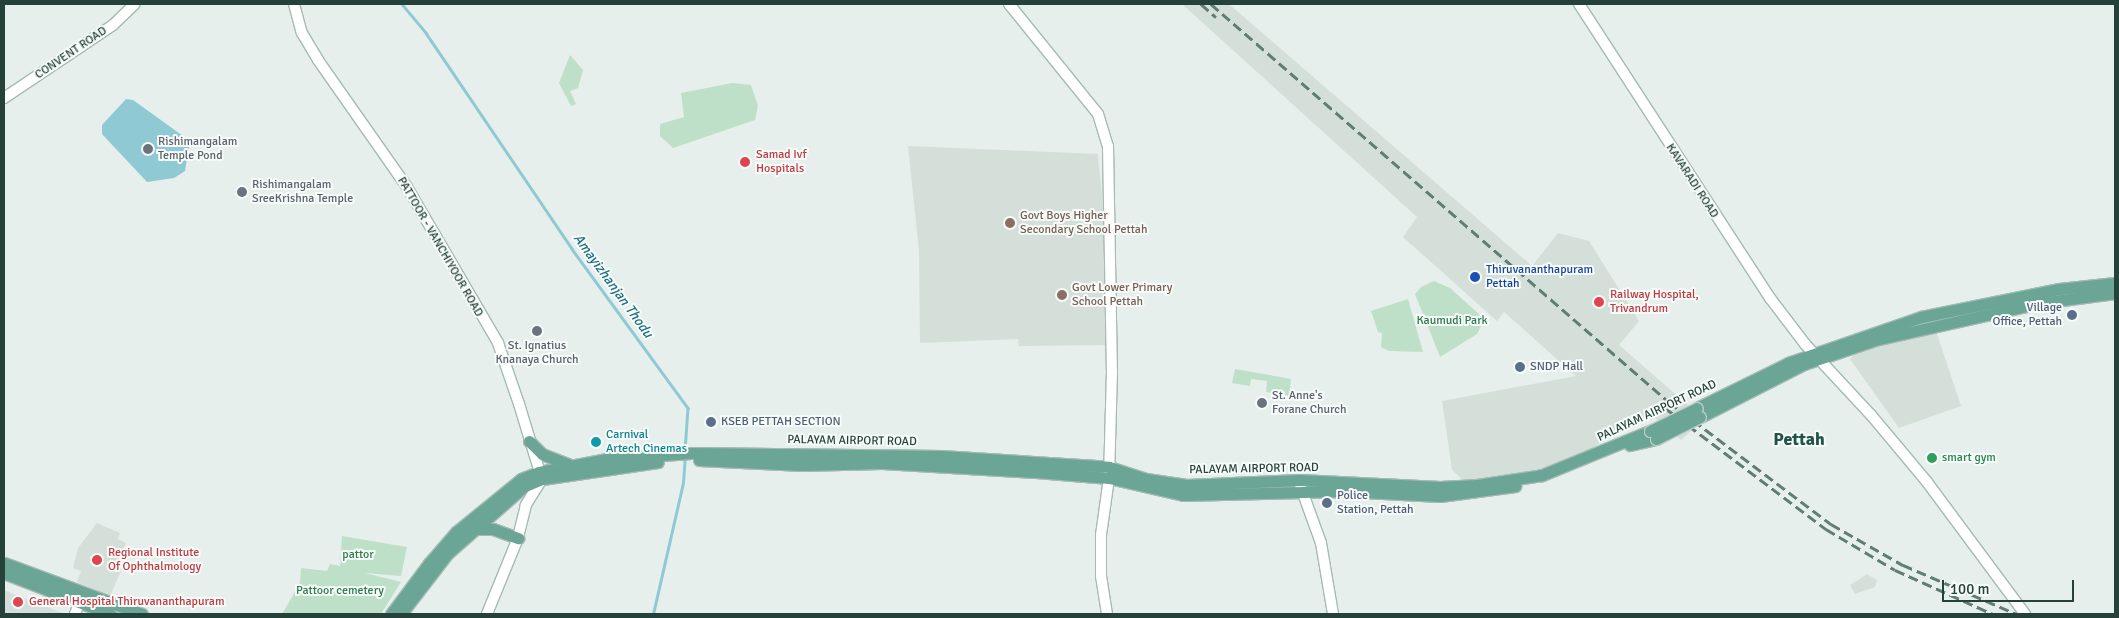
<!DOCTYPE html>
<html>
<head>
<meta charset="utf-8">
<style>
  body { margin:0 }
  #map { position:relative; width:2119px; height:618px; overflow:hidden; background:#e6efeb; font-family:Signika,sans-serif }
  div>[style] { position:absolute }
  [style*='--x'] { left:calc(var(--x)*1px); top:calc(var(--y)*1px); width:calc(var(--w)*1px); rotate:calc(var(--a)*1deg) }
  .built>* { inset:0; background:#d4dfda }
  .green>* { inset:0; background:#bfe0c8 }
  .water>* { inset:0; background:#8ec9d4 }
  .stream>* { height:2.5px; margin:-1.25px; padding:0 1.25px; transform-origin:1.25px; border-radius:1.25px; background:#8ec9d4 }
  .roads { filter:drop-shadow(1px 0 #a4bbb3) drop-shadow(-1px 0 #a4bbb3) drop-shadow(0 1px #a4bbb3) drop-shadow(0 -1px #a4bbb3) }
  .secondary>* { height:10px; margin:-5px; padding:0 5px; transform-origin:5px; border-radius:5px; background:#fff }
  .primary>* { height:11px; margin:-5.5px; padding:0 5.5px; transform-origin:5.5px; border-radius:5.5px; background:#6aa596 }
  .rail>* { height:2.5px; margin-top:-1.25px; transform-origin:0; background:repeating-linear-gradient(90deg,#5f7d75 0 10px,transparent 0 15px) }
  .bridges { filter:drop-shadow(1px 0 #c2cac8) drop-shadow(-1px 0 #c2cac8) drop-shadow(0 1px #c2cac8) drop-shadow(0 -1px #c2cac8) }
  .primary-bridge>* { height:11px; margin:-5.5px; padding:0 5.5px; transform-origin:5.5px; border-radius:5.5px; background:#6aa596 }
  .dots>* { width:14px; height:14px; translate:-50% -50%; box-sizing:border-box; border:2px solid #f7fbf9; border-radius:50% }
  span { translate:-50% -50%; white-space:nowrap; text-align:center; line-height:1.15; -webkit-text-stroke:4px #f7fbf9; paint-order:stroke }
  .street-label { font-size:12px; color:#24423a }
  .worship-label { font-size:12px; color:#5b616d }
  .left { translate:0 -50%; text-align:left }
  .health-label { font-size:12px; color:#be3a42 }
  .education-label { font-size:12px; color:#785e54 }
  .transit-label { font-size:12px; color:#164399 }
  .service-label { font-size:12px; color:#4e5e75 }
  .right { translate:-100% -50%; text-align:right }
  .park-label { font-size:12px; color:#2d7a4b }
  .culture-label { font-size:12px; color:#0d838f }
  .leisure-label { font-size:12px; color:#27864d }
  .water-label { font-size:14px; color:#1c6f80; font-style:italic }
  .district-label { font-size:18px; color:#1f5548; font-weight:700 }
  .frame { position:absolute; inset:0; border:5px solid #24423a; pointer-events:none }
  .scale { position:absolute; left:1942px; top:580px; width:132px; height:22px; box-sizing:border-box; border:2px solid #24423a; border-top:0; padding-left:6px; font-size:15px; line-height:18px; white-space:nowrap; color:#24423a; -webkit-text-stroke:4px #f7fbf9; paint-order:stroke }
</style>
</head>
<body>
<div id="map">
  <div class="built">
    <div style="clip-path:polygon(1182px 4px,1229px 4px,1532px 266px,1558px 233px,1589px 241px,1639px 321px,1619px 345px,1704px 419px,1681px 440px,1650px 414px,1584px 453px,1551px 467px,1475px 481px,1462px 479px,1452px 470px,1442px 401px,1576px 376px,1504px 312px,1497px 321px,1403px 237px,1417px 217px)"></div>
    <div style="clip-path:polygon(908px 146px,1098px 154px,1107px 248px,1106px 345px,1019px 346px,1018px 339px,920px 343px,919px 251px)"></div>
    <div style="clip-path:polygon(1935px 328px,1961px 406px,1899px 428px,1850px 359px,1861px 348px)"></div>
    <div style="clip-path:polygon(97px 523px,120px 533px,118px 539px,126px 543px,116px 566px,122px 569px,110px 596px,77px 582px,81px 571px,73px 568px,78px 548px)"></div>
    <div style="clip-path:polygon(1867px 574px,1877px 580px,1875px 587px,1855px 594px,1850px 585px)"></div>
    <div style="clip-path:polygon(4px 590px,62px 613px,61px 614px,4px 614px)"></div>
  </div>
  <div class="green">
    <div style="clip-path:polygon(570px 55px,583px 70px,578px 88px,570px 91px,576px 104px,571px 106px,559px 83px)"></div>
    <div style="clip-path:polygon(732px 83px,751px 85px,758px 106px,755px 120px,673px 148px,660px 136px,660px 124px,684px 117px,681px 93px)"></div>
    <div style="clip-path:polygon(1434px 281px,1450px 288px,1479px 314px,1481px 326px,1477px 334px,1440px 357px,1415px 294px,1421px 287px)"></div>
    <div style="clip-path:polygon(1408px 299px,1423px 352px,1389px 351px,1381px 347px,1382px 333px,1378px 332px,1371px 311px)"></div>
    <div style="clip-path:polygon(1235px 369px,1291px 379px,1289px 396px,1266px 392px,1267px 381px,1251px 379px,1250px 386px,1232px 383px)"></div>
    <div style="clip-path:polygon(342px 536px,407px 547px,401px 576px,365px 573px,401px 582px,381px 614px,282px 614px,300px 583px,301px 568px,327px 571px,330px 564px,340px 566px)"></div>
  </div>
  <div class="water">
    <div style="clip-path:polygon(126px 99px,133px 100px,190px 141px,185px 171px,174px 178px,147px 182px,102px 134px,102px 125px)"></div>
  </div>
  <div class="stream">
    <div style="--x:402;--y:4;--w:38;--a:50"></div>
    <div style="--x:426;--y:33;--w:261;--a:55.9"></div>
    <div style="--x:572;--y:249;--w:197;--a:53.9"></div>
    <div style="--x:688;--y:408;--w:43;--a:94"></div>
    <div style="--x:653;--y:614;--w:134;--a:-77.1"></div>
    <div style="--x:683;--y:483;--w:27;--a:-86"></div>
  </div>
  <div class="roads">
    <div class="secondary">
      <div style="--x:294;--y:4;--w:30;--a:75"></div>
      <div style="--x:302;--y:33;--w:31;--a:59"></div>
      <div style="--x:318;--y:60;--w:155;--a:55"></div>
      <div style="--x:407;--y:187;--w:181;--a:59.7"></div>
      <div style="--x:498;--y:343;--w:65;--a:71"></div>
      <div style="--x:519;--y:404;--w:78;--a:73"></div>
      <div style="--x:542;--y:479;--w:31;--a:122"></div>
      <div style="--x:526;--y:505;--w:34;--a:104"></div>
      <div style="--x:518;--y:538;--w:82;--a:112.2"></div>
      <div style="--x:1009;--y:4;--w:141;--a:51"></div>
      <div style="--x:1098;--y:114;--w:34;--a:73"></div>
      <div style="--x:1108;--y:146;--w:225;--a:89"></div>
      <div style="--x:1112;--y:371;--w:107;--a:91.6"></div>
      <div style="--x:1109;--y:478;--w:58;--a:98"></div>
      <div style="--x:1101;--y:535;--w:41;--a:90"></div>
      <div style="--x:1101;--y:576;--w:38;--a:81"></div>
      <div style="--x:1579;--y:4;--w:351;--a:57"></div>
      <div style="--x:1770;--y:298;--w:58;--a:52.7"></div>
      <div style="--x:1805;--y:344;--w:97;--a:47.1"></div>
      <div style="--x:1871;--y:415;--w:87;--a:50.1"></div>
      <div style="--x:1927;--y:482;--w:164;--a:53.4"></div>
      <div style="--x:4;--y:98;--w:131;--a:-33.8"></div>
      <div style="--x:113;--y:25;--w:30;--a:-44"></div>
      <div style="--x:1300;--y:485;--w:62;--a:70.1"></div>
      <div style="--x:1321;--y:543;--w:72;--a:80.4"></div>
      <div style="--x:75;--y:614;--w:19;--a:-69"></div>
    </div>
    <div class="primary">
      <div style="--x:1697;--y:408;--w:102;--a:-26.3"></div>
      <div style="--x:1788;--y:363;--w:141;--a:-19.1"></div>
      <div style="--x:1921;--y:317;--w:141;--a:-11.5"></div>
      <div style="--x:2059;--y:289;--w:56;--a:-6.1"></div>
      <div style="--x:1700;--y:417;--w:117;--a:-27"></div>
      <div style="--x:1804;--y:364;--w:75;--a:-18.7"></div>
      <div style="--x:1875;--y:340;--w:168;--a:-12.7"></div>
      <div style="--x:2039;--y:303;--w:77;--a:-7.5"></div>
      <div style="--x:529;--y:441;--w:18;--a:45"></div>
      <div style="--x:542;--y:454;--w:28;--a:21"></div>
      <div style="--x:1630;--y:445;--w:27;--a:-13"></div>
      <div style="--x:699;--y:460;--w:103;--a:2.8"></div>
      <div style="--x:802;--y:465;--w:80;--a:-1.4"></div>
      <div style="--x:882;--y:463;--w:166;--a:3.4"></div>
      <div style="--x:1048;--y:473;--w:61;--a:4.7"></div>
      <div style="--x:1109;--y:478;--w:76;--a:12.9"></div>
      <div style="--x:1183;--y:495;--w:161;--a:-1.4"></div>
      <div style="--x:1344;--y:491;--w:96;--a:3"></div>
      <div style="--x:1440;--y:496;--w:76;--a:-7.6"></div>
      <div style="--x:473;--y:529;--w:20;--a:0"></div>
      <div style="--x:493;--y:529;--w:27;--a:20"></div>
      <div style="--x:4;--y:563;--w:147;--a:20.3"></div>
      <div style="--x:4;--y:573;--w:114;--a:21.1"></div>
      <div style="--x:391;--y:614;--w:64;--a:-53.3"></div>
      <div style="--x:429;--y:563;--w:41;--a:-48.9"></div>
      <div style="--x:456;--y:532;--w:84;--a:-39.2"></div>
      <div style="--x:521;--y:479;--w:19;--a:-21"></div>
      <div style="--x:539;--y:472;--w:68;--a:-11"></div>
      <div style="--x:606;--y:459;--w:85;--a:-4"></div>
      <div style="--x:691;--y:453;--w:250;--a:0.7"></div>
      <div style="--x:941;--y:456;--w:168;--a:3.7"></div>
      <div style="--x:1109;--y:467;--w:39;--a:18"></div>
      <div style="--x:1146;--y:479;--w:41;--a:8.3"></div>
      <div style="--x:1187;--y:485;--w:113;--a:-2.5"></div>
      <div style="--x:1300;--y:480;--w:140;--a:2.9"></div>
      <div style="--x:1440;--y:487;--w:37;--a:-3"></div>
      <div style="--x:1477;--y:485;--w:66;--a:-8.7"></div>
      <div style="--x:1542;--y:475;--w:117;--a:-22.2"></div>
      <div style="--x:401;--y:614;--w:77;--a:-52.4"></div>
      <div style="--x:448;--y:553;--w:100;--a:-41.3"></div>
      <div style="--x:523;--y:487;--w:21;--a:-23"></div>
      <div style="--x:542;--y:479;--w:117;--a:-8.3"></div>
    </div>
  </div>
  <div class="rail">
    <div style="--x:1201;--y:4;--w:20;--a:41"></div>
    <div style="--x:1211;--y:4;--w:607;--a:40.99"></div>
    <div style="--x:1669;--y:402;--w:203;--a:37"></div>
    <div style="--x:1831;--y:524;--w:83;--a:29.7"></div>
    <div style="--x:1903;--y:565;--w:124;--a:23.3"></div>
    <div style="--x:1664;--y:407;--w:203;--a:37"></div>
    <div style="--x:1826;--y:529;--w:80;--a:30.7"></div>
    <div style="--x:1895;--y:570;--w:107;--a:24.2"></div>
  </div>
  <div class="bridges">
    <div class="primary-bridge">
      <div style="--x:1650;--y:431;--w:52;--a:-26.1"></div>
      <div style="--x:1656;--y:439;--w:49;--a:-26.6"></div>
    </div>
  </div>
  <div class="dots">
    <div style="left:148px;top:149px;background:#6b7280"></div>
    <div style="left:745px;top:162px;background:#e0444e"></div>
    <div style="left:242px;top:192px;background:#6b7280"></div>
    <div style="left:1010px;top:223px;background:#8d6e63"></div>
    <div style="left:1475px;top:277px;background:#1a4fb4"></div>
    <div style="left:1062px;top:295px;background:#8d6e63"></div>
    <div style="left:1599px;top:302px;background:#e0444e"></div>
    <div style="left:2072px;top:315px;background:#5c6f8a"></div>
    <div style="left:537px;top:331px;background:#6b7280"></div>
    <div style="left:1520px;top:367px;background:#5c6f8a"></div>
    <div style="left:1262px;top:403px;background:#6b7280"></div>
    <div style="left:711px;top:422px;background:#5c6f8a"></div>
    <div style="left:596px;top:442px;background:#0f9aa8"></div>
    <div style="left:1932px;top:458px;background:#2e9e5b"></div>
    <div style="left:1327px;top:503px;background:#5c6f8a"></div>
    <div style="left:97px;top:560px;background:#e0444e"></div>
    <div style="left:18px;top:602px;background:#e0444e"></div>
  </div>
  <div class="street-label">
    <span style="left:71px;top:53px;rotate:-34deg">CONVENT ROAD</span>
    <span style="left:1692px;top:181px;rotate:57deg">KAVARADI ROAD</span>
    <span style="left:440px;top:247px;rotate:60deg">PATTOOR - VANCHIYOOR ROAD</span>
    <span style="left:1657px;top:411px;rotate:-25deg">PALAYAM AIRPORT ROAD</span>
    <span style="left:852px;top:441px;rotate:1deg">PALAYAM AIRPORT ROAD</span>
    <span style="left:1254px;top:469px;rotate:-1deg">PALAYAM AIRPORT ROAD</span>
  </div>
  <div class="worship-label">
    <span class="left" style="left:158px;top:149px">Rishimangalam<br>Temple Pond</span>
    <span class="left" style="left:252px;top:192px">Rishimangalam<br>SreeKrishna Temple</span>
    <span style="left:537px;top:353px">St. Ignatius<br>Knanaya Church</span>
    <span class="left" style="left:1272px;top:403px">St. Anne's<br>Forane Church</span>
  </div>
  <div class="health-label">
    <span class="left" style="left:756px;top:162px">Samad Ivf<br>Hospitals</span>
    <span class="left" style="left:1610px;top:302px">Railway Hospital,<br>Trivandrum</span>
    <span class="left" style="left:108px;top:560px">Regional Institute<br>Of Ophthalmology</span>
    <span class="left" style="left:29px;top:602px">General Hospital Thiruvananthapuram</span>
  </div>
  <div class="education-label">
    <span class="left" style="left:1020px;top:223px">Govt Boys Higher<br>Secondary School Pettah</span>
    <span class="left" style="left:1072px;top:295px">Govt Lower Primary<br>School Pettah</span>
  </div>
  <div class="transit-label">
    <span class="left" style="left:1486px;top:277px">Thiruvananthapuram<br>Pettah</span>
  </div>
  <div class="service-label">
    <span class="right" style="left:2062px;top:315px">Village<br>Office, Pettah</span>
    <span class="left" style="left:1530px;top:367px">SNDP Hall</span>
    <span class="left" style="left:721px;top:422px">KSEB PETTAH SECTION</span>
    <span class="left" style="left:1337px;top:503px">Police<br>Station, Pettah</span>
  </div>
  <div class="park-label">
    <span style="left:1452px;top:321px">Kaumudi Park</span>
    <span style="left:358px;top:555px">pattor</span>
    <span style="left:340px;top:591px">Pattoor cemetery</span>
  </div>
  <div class="culture-label">
    <span class="left" style="left:606px;top:442px">Carnival<br>Artech Cinemas</span>
  </div>
  <div class="leisure-label">
    <span class="left" style="left:1942px;top:458px">smart gym</span>
  </div>
  <div class="water-label">
    <span style="left:613px;top:286px;rotate:54deg">Amayizhanjan Thodu</span>
  </div>
  <div class="district-label">
    <span style="left:1799px;top:439px">Pettah</span>
  </div>
  <div class="frame"></div>
  <div class="scale">100 m</div>
</div>
</body>
</html>
